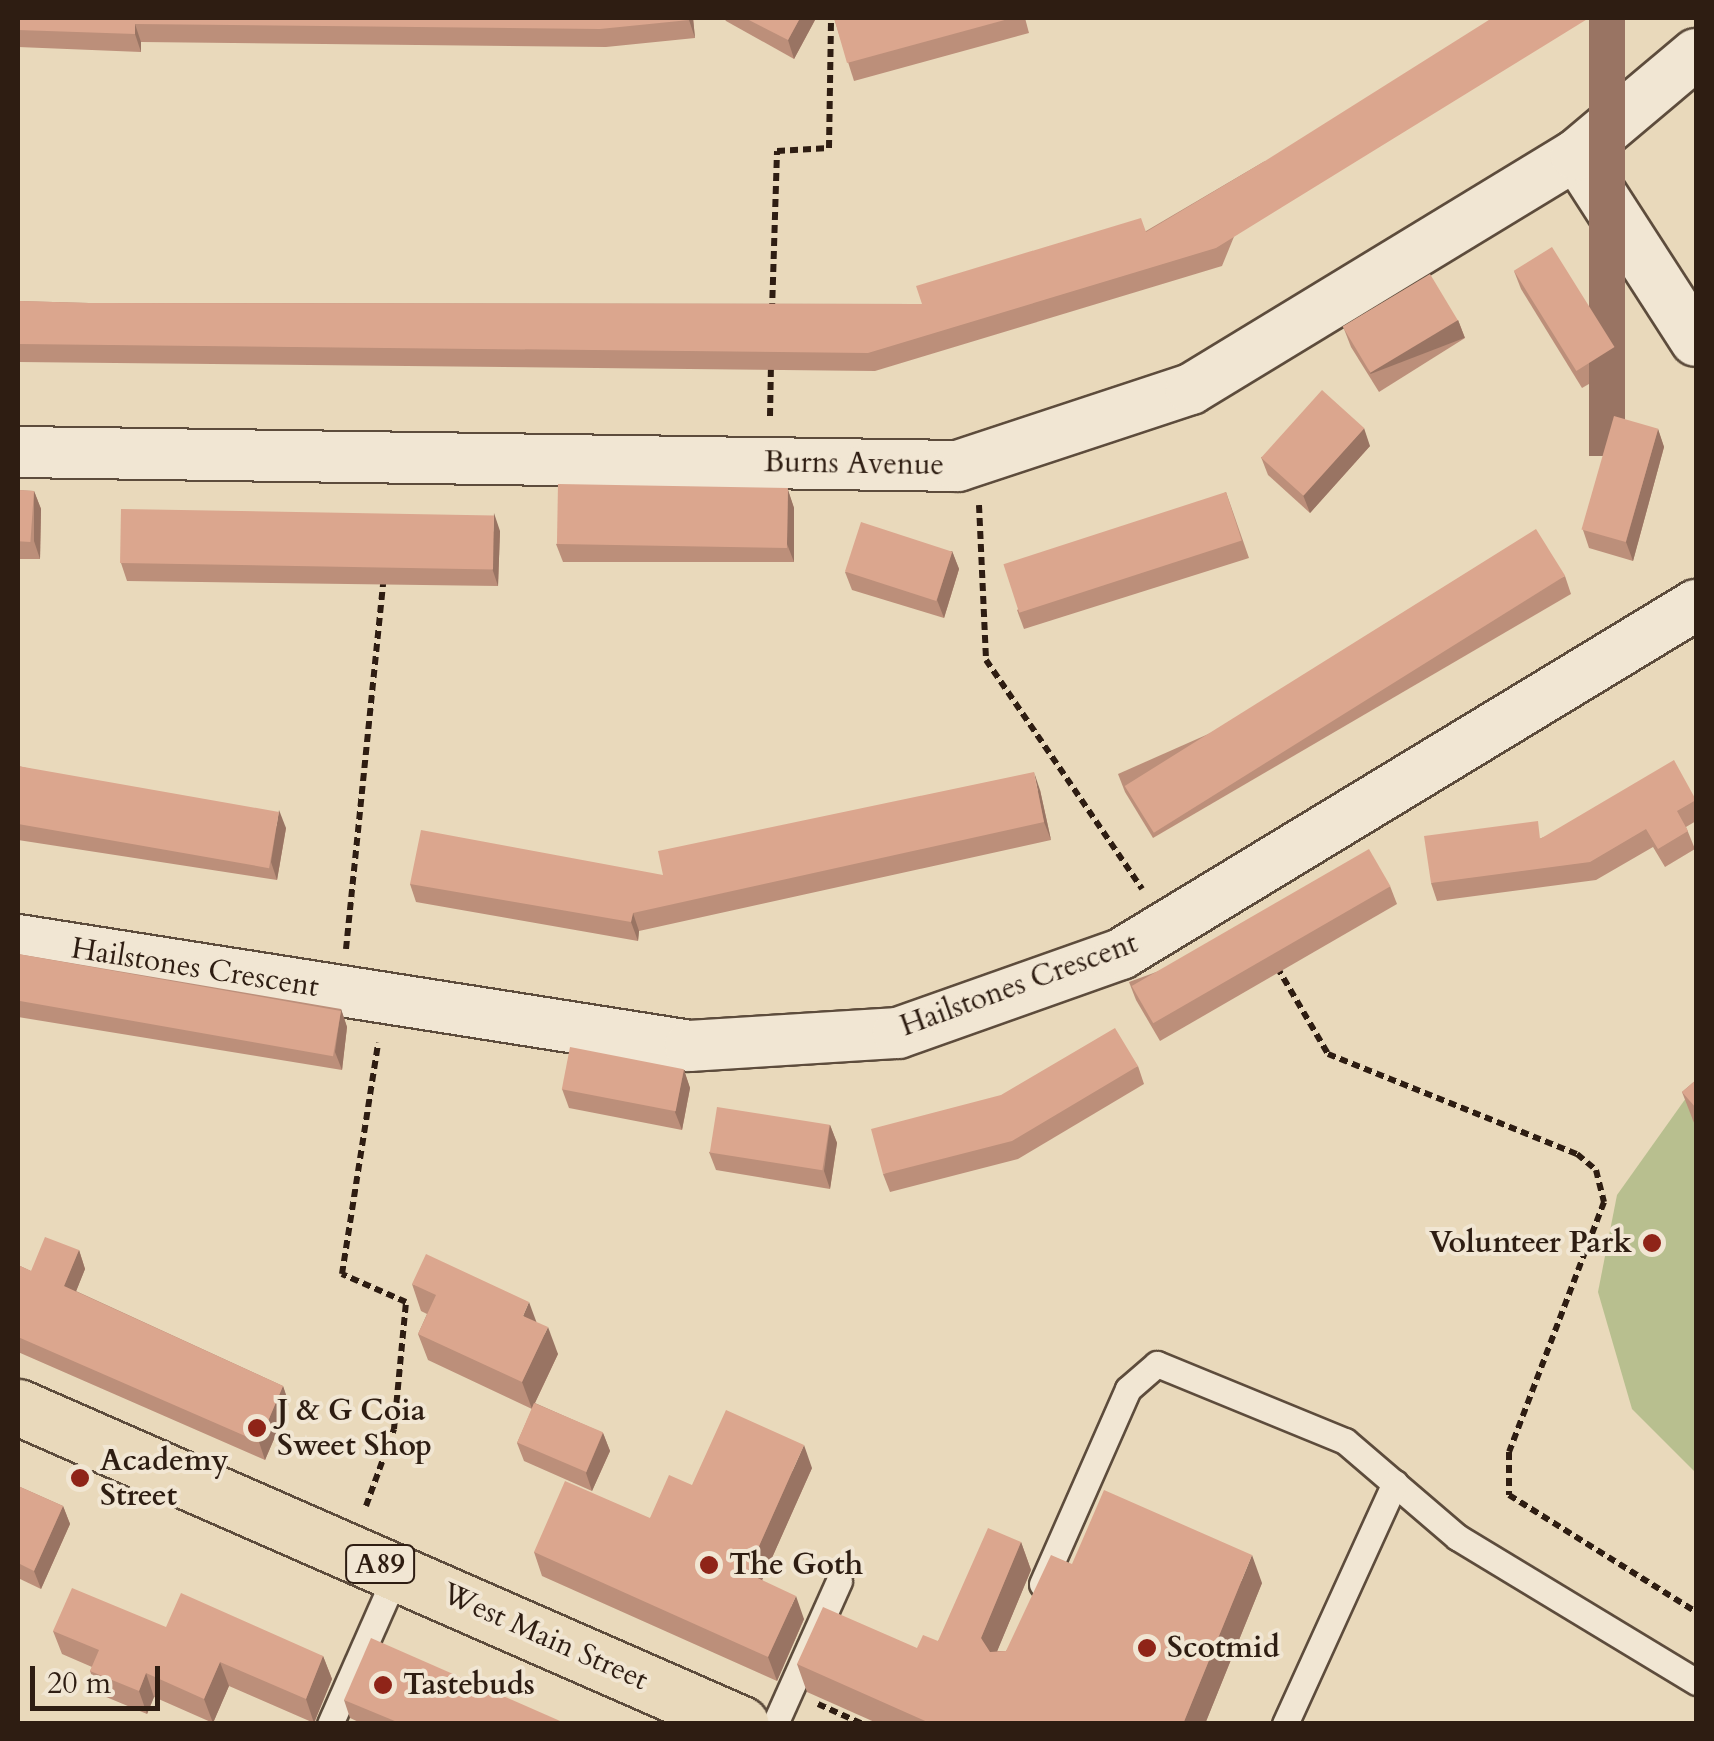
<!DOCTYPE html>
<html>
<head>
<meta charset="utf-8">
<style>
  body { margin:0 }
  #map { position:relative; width:1714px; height:1741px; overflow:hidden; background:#e9d9bb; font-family:Cardo,serif }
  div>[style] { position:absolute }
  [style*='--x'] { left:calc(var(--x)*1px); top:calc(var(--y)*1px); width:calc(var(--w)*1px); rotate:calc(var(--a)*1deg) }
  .green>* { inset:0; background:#b8bf8f }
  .path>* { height:6px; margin-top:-3px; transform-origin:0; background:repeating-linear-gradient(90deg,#2e1d12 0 8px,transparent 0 13px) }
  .roads { filter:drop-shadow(2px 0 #5d4c3c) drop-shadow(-2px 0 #5d4c3c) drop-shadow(0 2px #5d4c3c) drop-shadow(0 -2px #5d4c3c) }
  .service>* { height:25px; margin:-12.5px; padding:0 12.5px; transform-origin:12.5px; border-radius:12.5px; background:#f1e6d3 }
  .minor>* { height:50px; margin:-25px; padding:0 25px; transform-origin:25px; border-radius:25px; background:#f1e6d3 }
  .primary>* { height:55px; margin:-27.5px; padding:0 27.5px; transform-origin:27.5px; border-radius:27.5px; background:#e9d9bb }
  .wall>* { inset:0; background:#bc8f7a }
  .shaded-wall>* { inset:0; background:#997463; transform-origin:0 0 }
  .building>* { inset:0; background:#dba68e; transform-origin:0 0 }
  .dots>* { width:28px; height:28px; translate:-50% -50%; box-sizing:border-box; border:5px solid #f1e6d3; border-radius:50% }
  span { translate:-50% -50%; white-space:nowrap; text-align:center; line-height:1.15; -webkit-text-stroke:8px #f1e6d3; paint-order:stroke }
  .shield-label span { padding:2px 8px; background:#f1e6d3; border:2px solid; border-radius:8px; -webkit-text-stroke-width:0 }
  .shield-label { font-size:28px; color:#2e1d12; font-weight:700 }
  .street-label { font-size:30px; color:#2e1d12 }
  .poi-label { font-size:30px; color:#2e1d12; font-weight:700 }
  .right { translate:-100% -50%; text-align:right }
  .left { translate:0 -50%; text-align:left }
  .frame { position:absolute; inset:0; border:20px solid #2e1d12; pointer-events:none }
  .scale { position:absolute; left:30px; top:1666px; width:130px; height:45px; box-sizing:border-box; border:5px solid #2e1d12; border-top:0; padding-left:12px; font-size:30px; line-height:35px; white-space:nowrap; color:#2e1d12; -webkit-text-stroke:8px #f1e6d3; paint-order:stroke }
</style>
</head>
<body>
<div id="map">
  <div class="green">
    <div style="clip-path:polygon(1696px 1084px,1696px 1473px,1632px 1409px,1598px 1292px,1617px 1195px)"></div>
  </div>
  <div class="path">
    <div style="--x:772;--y:311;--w:160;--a:-88.2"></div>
    <div style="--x:777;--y:151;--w:52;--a:-3.3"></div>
    <div style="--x:829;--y:148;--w:130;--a:-89.1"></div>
    <div style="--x:770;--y:416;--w:52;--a:-88.9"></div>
    <div style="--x:979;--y:505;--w:155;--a:87.4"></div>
    <div style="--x:986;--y:660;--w:277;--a:55.7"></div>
    <div style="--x:346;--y:949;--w:373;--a:-84.2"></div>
    <div style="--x:1277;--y:967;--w:101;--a:59.6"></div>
    <div style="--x:1328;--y:1054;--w:268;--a:21.9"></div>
    <div style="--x:1577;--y:1154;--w:25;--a:40"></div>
    <div style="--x:1596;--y:1170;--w:33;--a:76"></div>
    <div style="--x:1604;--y:1202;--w:267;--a:110.8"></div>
    <div style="--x:1509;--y:1452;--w:43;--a:90"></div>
    <div style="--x:1509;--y:1495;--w:221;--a:32"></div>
    <div style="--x:366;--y:1506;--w:82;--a:-70"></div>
    <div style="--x:394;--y:1429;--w:128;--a:-84.6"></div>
    <div style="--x:406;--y:1302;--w:70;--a:-156.4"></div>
    <div style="--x:342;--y:1274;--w:234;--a:-81.1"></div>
    <div style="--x:818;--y:1704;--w:49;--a:24"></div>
  </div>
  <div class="roads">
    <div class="service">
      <div style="--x:1042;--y:1584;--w:213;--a:-66.2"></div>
      <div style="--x:1128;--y:1389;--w:38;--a:-41"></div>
      <div style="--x:1157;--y:1364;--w:203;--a:22.3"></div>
      <div style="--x:1345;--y:1441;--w:148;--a:40.6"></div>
      <div style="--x:1457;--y:1537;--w:280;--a:31.2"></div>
      <div style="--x:330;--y:1724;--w:166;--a:-66.2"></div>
      <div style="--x:775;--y:1724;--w:157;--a:-65.9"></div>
      <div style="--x:1285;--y:1724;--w:265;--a:-65.5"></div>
    </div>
    <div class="minor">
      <div style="--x:1576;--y:155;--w:221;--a:57.2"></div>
      <div style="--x:18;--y:452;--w:940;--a:0.85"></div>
      <div style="--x:958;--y:466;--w:245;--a:-18.3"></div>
      <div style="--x:1191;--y:389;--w:451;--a:-31.3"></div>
      <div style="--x:1576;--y:155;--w:157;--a:-40.1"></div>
      <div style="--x:18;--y:940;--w:680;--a:8.96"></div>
      <div style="--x:690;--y:1046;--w:208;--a:-3.6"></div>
      <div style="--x:898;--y:1033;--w:237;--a:-19.5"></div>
      <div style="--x:1121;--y:954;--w:673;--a:-31.26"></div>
    </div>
    <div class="primary">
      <div style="--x:18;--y:1407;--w:789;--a:23.68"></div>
    </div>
  </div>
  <div class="wall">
    <div style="clip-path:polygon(18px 18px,693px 18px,695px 38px,606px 47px,141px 42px,141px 52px,18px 47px)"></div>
    <div style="clip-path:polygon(724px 18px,814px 18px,815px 20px,794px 59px,726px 21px)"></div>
    <div style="clip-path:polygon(834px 18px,1025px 18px,1029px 33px,854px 81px)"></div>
    <div style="clip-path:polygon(1265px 161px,1222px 266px,875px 371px,18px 362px,18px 301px,89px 303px,922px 304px,1146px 231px)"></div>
    <div style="clip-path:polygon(1514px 271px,1614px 347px,1620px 366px,1582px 388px,1521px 289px)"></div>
    <div style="clip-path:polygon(1458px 320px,1465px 338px,1379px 392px,1351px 347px,1344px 329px)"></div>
    <div style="clip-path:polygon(1658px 429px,1664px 447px,1633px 561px,1589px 548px,1583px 530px)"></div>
    <div style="clip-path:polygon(1370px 446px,1310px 513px,1268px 475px,1261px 457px)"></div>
    <div style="clip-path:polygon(18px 490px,34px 491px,41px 509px,40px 559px,18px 559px)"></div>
    <div style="clip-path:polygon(788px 490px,794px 508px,794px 562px,563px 562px,556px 544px)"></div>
    <div style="clip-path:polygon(1226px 492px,1249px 558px,1024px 629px,1017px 610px)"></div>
    <div style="clip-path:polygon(500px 531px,498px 586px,127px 581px,121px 563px)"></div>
    <div style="clip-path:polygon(952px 551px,959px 569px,944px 618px,852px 590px,845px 572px)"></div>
    <div style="clip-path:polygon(1565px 576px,1571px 594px,1153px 838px,1125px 792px,1118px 774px)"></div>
    <div style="clip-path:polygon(18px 766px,286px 828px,277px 880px,18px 840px)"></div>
    <div style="clip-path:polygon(1040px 790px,1051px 840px,639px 931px,638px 941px,416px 902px,410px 884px,663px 875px)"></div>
    <div style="clip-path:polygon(1696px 798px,1696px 821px,1686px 827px,1695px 849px,1665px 867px,1653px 847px,1596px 880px,1437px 901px,1431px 883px,1544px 837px)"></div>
    <div style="clip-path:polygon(1390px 886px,1397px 904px,1160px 1041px,1136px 1000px,1129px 982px)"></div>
    <div style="clip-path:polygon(18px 954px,341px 1009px,347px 1027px,342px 1070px,18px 1017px)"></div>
    <div style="clip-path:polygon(1138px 1066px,1144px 1084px,1018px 1159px,890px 1192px,883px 1174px)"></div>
    <div style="clip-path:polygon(684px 1070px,690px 1088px,682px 1130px,569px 1108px,562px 1089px)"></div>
    <div style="clip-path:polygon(1696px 1080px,1696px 1128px,1682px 1092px)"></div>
    <div style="clip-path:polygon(830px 1125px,837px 1143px,830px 1189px,716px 1170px,709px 1152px)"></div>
    <div style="clip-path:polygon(79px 1250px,85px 1269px,76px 1291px,283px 1386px,289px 1404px,265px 1460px,18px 1352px,18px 1265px,31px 1271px)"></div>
    <div style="clip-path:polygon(412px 1284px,536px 1322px,558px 1354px,535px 1403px,603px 1433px,610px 1451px,592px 1491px,524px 1461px,517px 1443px,532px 1409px,428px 1360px,418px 1334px,427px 1314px,421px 1311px)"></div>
    <div style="clip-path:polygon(812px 1468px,762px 1580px,804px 1619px,777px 1681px,542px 1576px,534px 1552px,650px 1518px,692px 1485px)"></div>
    <div style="clip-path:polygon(18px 1486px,63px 1506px,70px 1524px,41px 1589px,18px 1578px)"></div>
    <div style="clip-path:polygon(1021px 1542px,1031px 1570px,997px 1651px,1006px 1651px,1072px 1564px,1262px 1583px,1205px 1724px,879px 1724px,807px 1692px,797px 1664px,917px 1648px,938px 1641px)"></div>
    <div style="clip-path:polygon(166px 1627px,323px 1656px,332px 1679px,314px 1723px,229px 1686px,213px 1723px,154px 1697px,147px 1714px,99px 1694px,90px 1671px,92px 1667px,62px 1654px,53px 1631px)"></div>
    <div style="clip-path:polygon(344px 1700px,567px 1724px,363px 1724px,350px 1718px)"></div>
  </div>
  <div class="shaded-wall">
    <div style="clip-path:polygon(688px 18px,693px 18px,695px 38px,689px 20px)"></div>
    <div style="clip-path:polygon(800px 18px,814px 18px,815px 20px,794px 59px,788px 40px)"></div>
    <div style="left:1589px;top:18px;width:36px;height:438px"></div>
    <div style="clip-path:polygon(135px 24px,141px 42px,141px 52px,135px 34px)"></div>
    <div style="left:1458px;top:320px;width:19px;height:101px;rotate:69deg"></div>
    <div style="clip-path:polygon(1364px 428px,1370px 446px,1310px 513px,1303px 495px)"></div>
    <div style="clip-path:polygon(1658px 429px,1664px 447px,1633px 561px,1626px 542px)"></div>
    <div style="clip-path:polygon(788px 490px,794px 508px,794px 562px,787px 544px)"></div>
    <div style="clip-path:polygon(34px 491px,41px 509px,40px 559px,34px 541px)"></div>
    <div style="clip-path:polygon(494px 513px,500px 531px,498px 586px,492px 568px)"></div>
    <div style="clip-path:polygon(952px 551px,959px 569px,944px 618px,937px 600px)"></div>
    <div style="clip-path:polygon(1034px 772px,1040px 790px,1051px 840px,1044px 822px)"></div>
    <div style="clip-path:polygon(279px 810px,286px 828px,277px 880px,271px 862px)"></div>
    <div style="clip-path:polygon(633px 913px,639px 931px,638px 941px,631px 922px)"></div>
    <div style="clip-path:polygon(341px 1009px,347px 1027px,342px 1070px,335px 1052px)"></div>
    <div style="clip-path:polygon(684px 1070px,690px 1088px,682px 1130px,675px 1112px)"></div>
    <div style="clip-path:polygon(830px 1125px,837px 1143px,830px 1189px,824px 1171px)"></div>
    <div style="clip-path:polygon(79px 1250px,85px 1269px,71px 1304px,64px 1286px)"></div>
    <div style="clip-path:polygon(529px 1302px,539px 1329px,523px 1316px)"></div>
    <div style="clip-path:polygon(548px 1327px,558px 1354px,532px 1409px,522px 1382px)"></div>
    <div style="clip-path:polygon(283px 1386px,289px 1404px,265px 1460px,259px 1442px)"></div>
    <div style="clip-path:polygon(603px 1433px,610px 1451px,592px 1491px,586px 1473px)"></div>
    <div style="clip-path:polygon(804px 1445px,812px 1468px,755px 1596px,747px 1573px)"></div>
    <div style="clip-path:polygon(63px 1506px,70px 1524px,41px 1589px,34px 1571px)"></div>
    <div style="clip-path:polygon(1021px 1542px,1031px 1570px,991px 1666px,981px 1638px)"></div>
    <div style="clip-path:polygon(1252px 1555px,1262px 1583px,1205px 1724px,1183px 1724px)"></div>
    <div style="clip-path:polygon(796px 1596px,804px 1619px,777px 1681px,768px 1657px)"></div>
    <div style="clip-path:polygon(323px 1656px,332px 1679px,314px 1723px,306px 1699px)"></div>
    <div style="clip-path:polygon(220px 1662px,229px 1686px,213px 1723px,204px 1699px)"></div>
    <div style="clip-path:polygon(146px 1673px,154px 1697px,147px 1714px,139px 1691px)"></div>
  </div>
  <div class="building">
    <div style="clip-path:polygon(18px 18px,688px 18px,689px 20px,600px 29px,135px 24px,135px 34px,18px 30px)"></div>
    <div style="clip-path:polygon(745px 18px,800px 18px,788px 40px)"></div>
    <div style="clip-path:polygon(834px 18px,1012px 18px,847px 63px)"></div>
    <div style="clip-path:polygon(1492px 18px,1589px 18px,1216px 248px,868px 353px,18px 344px,18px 301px,89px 303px,922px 304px,916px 286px,1141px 218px,1146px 232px,1265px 161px)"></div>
    <div style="left:1552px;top:247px;width:118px;height:45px;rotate:58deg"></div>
    <div style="left:1430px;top:274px;width:54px;height:102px;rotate:59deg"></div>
    <div style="left:1322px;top:390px;width:57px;height:91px;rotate:42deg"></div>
    <div style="left:1614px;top:416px;width:46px;height:118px;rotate:16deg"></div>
    <div style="left:558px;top:484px;width:230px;height:60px;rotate:1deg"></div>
    <div style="left:18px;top:490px;width:16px;height:51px;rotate:4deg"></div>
    <div style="left:1226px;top:492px;width:51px;height:234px;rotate:72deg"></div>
    <div style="left:121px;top:509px;width:373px;height:54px;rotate:1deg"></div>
    <div style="left:861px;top:522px;width:96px;height:52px;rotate:18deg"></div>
    <div style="left:1536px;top:529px;width:55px;height:485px;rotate:58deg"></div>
    <div style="clip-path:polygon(1674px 760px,1696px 800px,1677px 811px,1688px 831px,1658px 849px,1646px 829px,1590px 862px,1431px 883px,1424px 836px,1538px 821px,1540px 839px)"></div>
    <div style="left:18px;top:766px;width:265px;height:57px;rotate:10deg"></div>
    <div style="clip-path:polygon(1034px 772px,1044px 822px,633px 913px,631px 922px,410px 884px,421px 830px,663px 875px,658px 851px)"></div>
    <div style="left:1369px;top:849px;width:43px;height:274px;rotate:60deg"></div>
    <div style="left:18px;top:954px;width:328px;height:46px;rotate:10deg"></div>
    <div style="clip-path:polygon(1115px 1028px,1138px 1066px,1012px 1141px,883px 1174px,871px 1129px,1001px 1095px)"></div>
    <div style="left:570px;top:1047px;width:116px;height:43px;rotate:11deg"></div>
    <div style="clip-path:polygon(1696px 1080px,1696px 1108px,1682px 1092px)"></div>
    <div style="left:717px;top:1107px;width:114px;height:46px;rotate:9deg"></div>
    <div style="clip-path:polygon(45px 1237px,79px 1250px,64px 1286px,283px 1386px,259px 1442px,18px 1337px,18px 1265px,31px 1271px)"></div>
    <div style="clip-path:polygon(426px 1254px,529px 1302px,523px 1316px,548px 1327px,522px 1382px,418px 1334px,436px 1295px,412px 1284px)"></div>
    <div style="left:534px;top:1403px;width:75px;height:43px;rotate:23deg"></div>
    <div style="clip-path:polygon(726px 1410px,804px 1445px,747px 1573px,796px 1596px,768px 1657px,534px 1552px,565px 1481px,650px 1518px,669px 1475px,692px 1485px)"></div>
    <div style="clip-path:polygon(18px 1486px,63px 1506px,34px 1571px,18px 1563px)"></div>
    <div style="clip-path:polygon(1104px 1490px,1252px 1555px,1183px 1724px,932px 1724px,797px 1664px,823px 1607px,917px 1648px,923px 1635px,938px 1641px,988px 1528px,1021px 1542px,981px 1638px,990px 1652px,1006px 1651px,1051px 1555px,1072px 1564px)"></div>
    <div style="clip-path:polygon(72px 1588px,166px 1627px,181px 1593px,323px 1656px,306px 1699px,220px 1662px,204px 1699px,146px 1673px,139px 1691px,90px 1671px,99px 1650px,53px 1631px)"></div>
    <div style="clip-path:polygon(371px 1638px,567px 1724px,402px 1724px,344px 1700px)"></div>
  </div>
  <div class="dots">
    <div style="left:1652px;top:1243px;background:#8f2418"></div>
    <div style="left:257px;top:1428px;background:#8f2418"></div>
    <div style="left:80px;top:1478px;background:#8f2418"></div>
    <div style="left:709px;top:1565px;background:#8f2418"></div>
    <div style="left:1147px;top:1648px;background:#8f2418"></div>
    <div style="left:383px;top:1685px;background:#8f2418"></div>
  </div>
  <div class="shield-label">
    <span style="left:380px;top:1564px">A89</span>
  </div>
  <div class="street-label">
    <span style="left:854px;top:464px;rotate:1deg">Burns Avenue</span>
    <span style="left:195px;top:968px;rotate:9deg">Hailstones Crescent</span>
    <span style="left:1019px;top:985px;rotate:-20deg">Hailstones Crescent</span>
    <span style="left:545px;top:1637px;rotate:24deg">West Main Street</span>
  </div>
  <div class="poi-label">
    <span class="right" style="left:1632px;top:1243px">Volunteer Park</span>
    <span class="left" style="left:277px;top:1428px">J &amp; G Coia<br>Sweet Shop</span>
    <span class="left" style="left:100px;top:1478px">Academy<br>Street</span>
    <span class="left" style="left:729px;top:1565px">The Goth</span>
    <span class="left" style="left:1167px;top:1648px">Scotmid</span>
    <span class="left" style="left:403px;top:1685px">Tastebuds</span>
  </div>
  <div class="frame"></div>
  <div class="scale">20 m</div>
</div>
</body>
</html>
